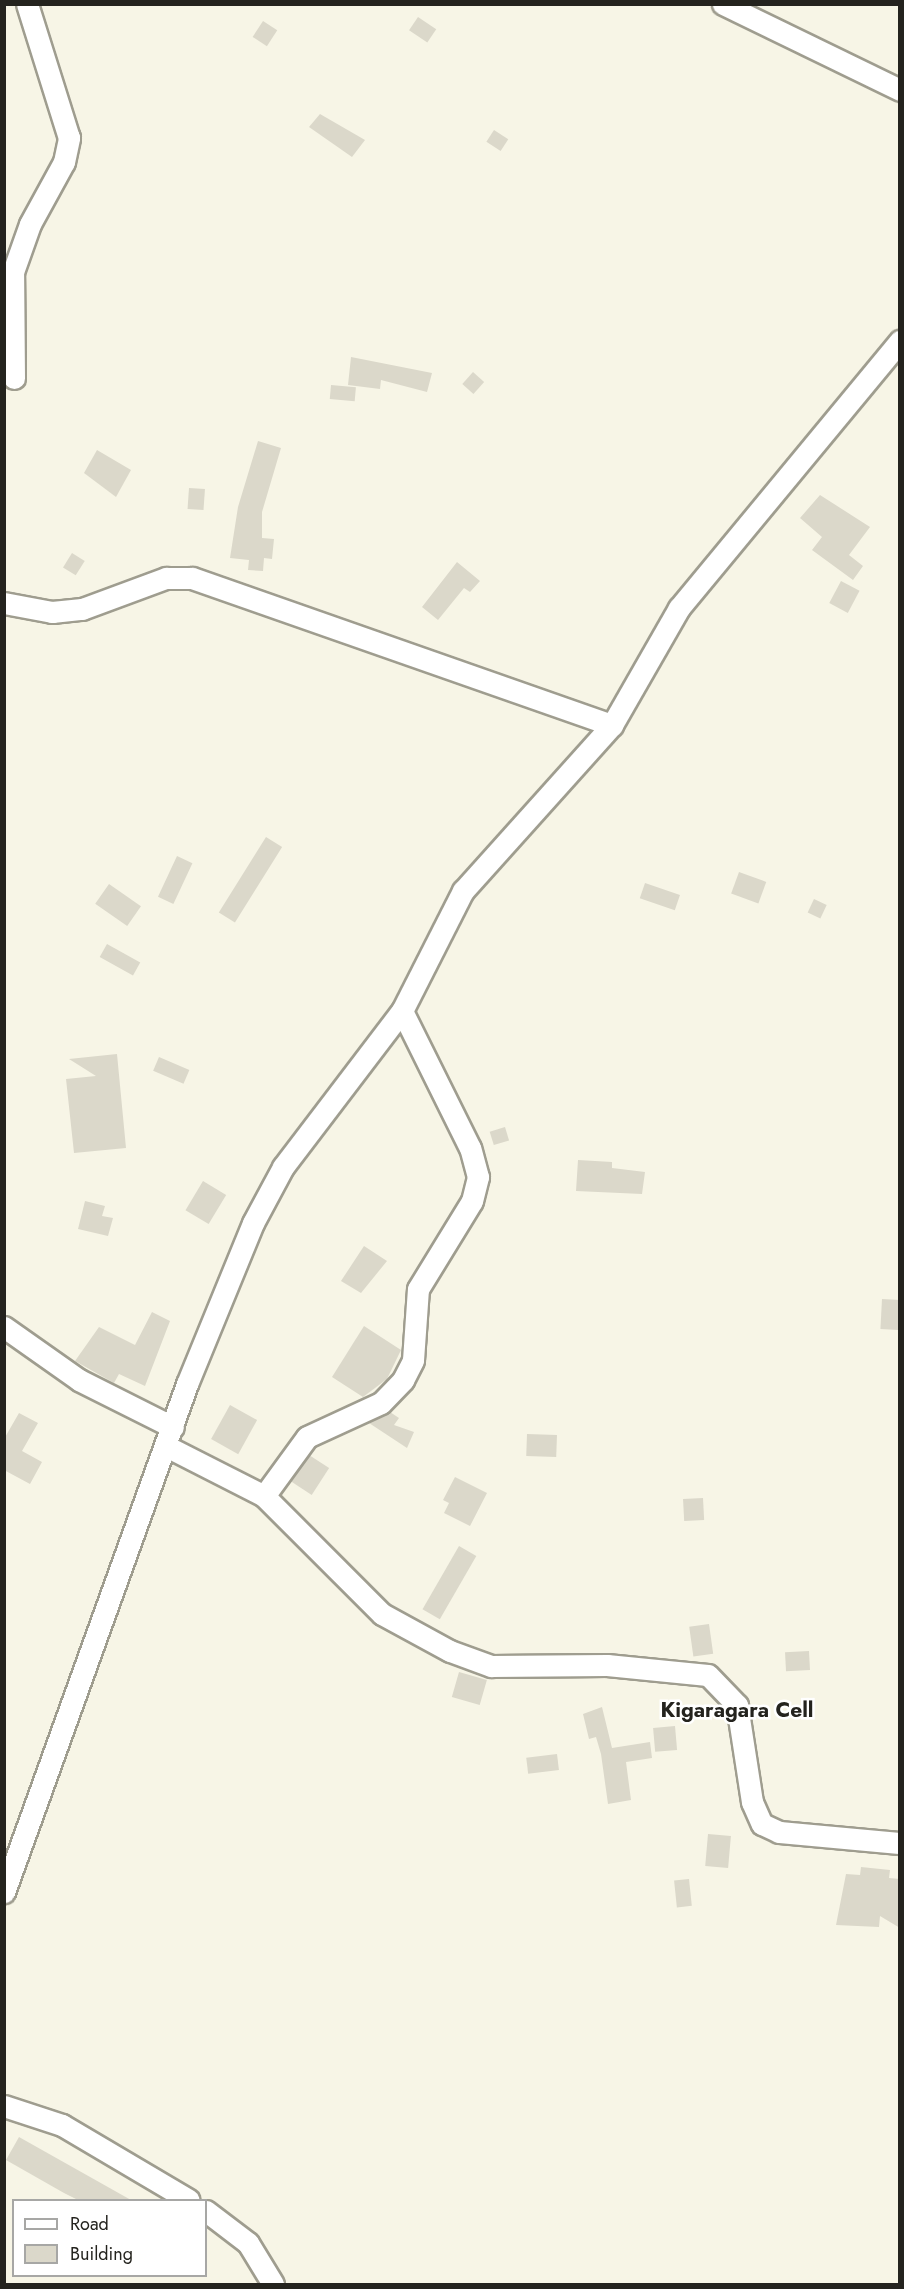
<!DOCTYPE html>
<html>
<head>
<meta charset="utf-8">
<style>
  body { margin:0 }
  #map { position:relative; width:904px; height:2289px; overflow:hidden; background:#f7f5e6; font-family:Jost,sans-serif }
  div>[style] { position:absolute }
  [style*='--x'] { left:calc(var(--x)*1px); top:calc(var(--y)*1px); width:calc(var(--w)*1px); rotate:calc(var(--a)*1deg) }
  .building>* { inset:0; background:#dbd8ca; transform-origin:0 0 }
  .roads { filter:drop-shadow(2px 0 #9f9d8f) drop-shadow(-2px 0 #9f9d8f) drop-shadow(0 2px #9f9d8f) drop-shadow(0 -2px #9f9d8f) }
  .minor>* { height:21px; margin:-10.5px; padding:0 10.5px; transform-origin:10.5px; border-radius:10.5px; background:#fff }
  span { translate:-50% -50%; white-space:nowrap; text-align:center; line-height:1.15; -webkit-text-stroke:5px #fff; paint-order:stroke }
  .quarter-label { font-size:21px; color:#24231e; font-weight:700 }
  .frame { position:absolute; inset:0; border:6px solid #24231e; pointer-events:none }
  .legend { position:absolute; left:12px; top:2199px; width:195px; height:78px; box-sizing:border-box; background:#fff; border:2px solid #a7a7a5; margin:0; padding:8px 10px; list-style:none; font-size:18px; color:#24231e }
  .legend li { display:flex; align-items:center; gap:12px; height:30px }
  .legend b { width:30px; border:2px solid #a7a7a5 }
</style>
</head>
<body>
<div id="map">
  <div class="building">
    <div style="left:418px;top:17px;width:22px;height:16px;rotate:34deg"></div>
    <div style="left:263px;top:21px;width:17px;height:19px;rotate:33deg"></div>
    <div style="clip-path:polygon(320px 114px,365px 140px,352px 157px,309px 127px)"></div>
    <div style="left:494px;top:130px;width:17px;height:14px;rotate:33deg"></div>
    <div style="clip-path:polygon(351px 357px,432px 373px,427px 392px,381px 380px,380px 389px,348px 385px)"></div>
    <div style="left:473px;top:372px;width:15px;height:16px;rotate:42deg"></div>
    <div style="left:331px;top:385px;width:25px;height:14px;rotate:5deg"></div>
    <div style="clip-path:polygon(258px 441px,281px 448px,262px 512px,262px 538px,274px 539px,272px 559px,264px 558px,263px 571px,248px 570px,249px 560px,230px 558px,238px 507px)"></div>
    <div style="clip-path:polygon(97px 450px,131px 470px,116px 497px,84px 473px)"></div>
    <div style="left:189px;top:488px;width:16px;height:21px;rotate:4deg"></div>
    <div style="clip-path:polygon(820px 495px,870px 527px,849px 555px,863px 566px,853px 580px,812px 550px,822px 537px,800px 518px)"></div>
    <div style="left:72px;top:553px;width:15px;height:17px;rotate:32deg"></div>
    <div style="clip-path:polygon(457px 562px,480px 581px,470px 592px,464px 588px,438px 620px,422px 607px)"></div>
    <div style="left:841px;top:581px;width:21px;height:25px;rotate:28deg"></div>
    <div style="left:266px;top:837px;width:19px;height:89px;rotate:32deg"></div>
    <div style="left:177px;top:856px;width:17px;height:45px;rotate:25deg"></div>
    <div style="left:739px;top:872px;width:29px;height:23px;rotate:20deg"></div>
    <div style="left:645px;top:883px;width:37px;height:16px;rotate:19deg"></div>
    <div style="left:109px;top:884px;width:39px;height:24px;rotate:35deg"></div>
    <div style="left:814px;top:899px;width:14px;height:15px;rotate:25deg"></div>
    <div style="left:107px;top:944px;width:38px;height:15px;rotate:29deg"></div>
    <div style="clip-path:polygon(117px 1054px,126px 1148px,74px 1153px,66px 1079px,96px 1076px,69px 1059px)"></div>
    <div style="left:159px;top:1057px;width:33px;height:15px;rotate:23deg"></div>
    <div style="left:505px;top:1127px;width:14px;height:16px;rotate:73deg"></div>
    <div style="clip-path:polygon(578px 1160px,612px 1162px,612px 1168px,645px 1172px,642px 1194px,576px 1191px)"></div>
    <div style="left:203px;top:1181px;width:27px;height:34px;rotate:31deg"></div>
    <div style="clip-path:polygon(85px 1201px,105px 1206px,102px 1216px,113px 1218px,108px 1236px,78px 1229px)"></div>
    <div style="clip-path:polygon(364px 1246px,387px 1261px,361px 1293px,341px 1281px)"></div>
    <div style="left:882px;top:1299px;width:18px;height:30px;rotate:3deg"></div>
    <div style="clip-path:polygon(152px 1312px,170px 1321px,145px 1386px,119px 1374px,114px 1383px,75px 1361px,99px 1327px,135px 1345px)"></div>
    <div style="clip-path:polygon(364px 1326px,401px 1350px,387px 1379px,363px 1397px,332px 1377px)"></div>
    <div style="left:230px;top:1405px;width:31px;height:39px;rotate:29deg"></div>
    <div style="clip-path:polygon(390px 1412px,399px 1418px,394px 1425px,414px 1432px,407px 1448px,369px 1423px)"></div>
    <div style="clip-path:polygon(19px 1413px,38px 1423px,22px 1451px,42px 1462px,30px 1484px,4px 1470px,4px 1439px)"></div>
    <div style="left:527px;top:1434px;width:30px;height:22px;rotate:2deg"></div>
    <div style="left:309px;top:1455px;width:24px;height:32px;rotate:33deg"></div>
    <div style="clip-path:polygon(455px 1477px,487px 1493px,470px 1526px,444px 1513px,449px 1503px,443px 1500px)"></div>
    <div style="left:703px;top:1498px;width:22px;height:20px;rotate:87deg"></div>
    <div style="left:459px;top:1546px;width:20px;height:73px;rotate:30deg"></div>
    <div style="left:709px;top:1624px;width:30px;height:20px;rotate:82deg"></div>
    <div style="left:809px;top:1651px;width:19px;height:24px;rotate:87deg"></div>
    <div style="left:459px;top:1672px;width:29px;height:26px;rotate:16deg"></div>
    <div style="clip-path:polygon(602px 1707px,612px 1748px,650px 1742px,652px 1758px,626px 1762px,631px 1800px,608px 1804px,601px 1754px,596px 1737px,589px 1739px,583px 1714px)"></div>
    <div style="left:675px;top:1726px;width:24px;height:22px;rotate:85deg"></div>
    <div style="left:557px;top:1754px;width:16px;height:31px;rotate:83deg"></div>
    <div style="left:708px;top:1834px;width:23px;height:32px;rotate:5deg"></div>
    <div style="clip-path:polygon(861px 1867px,890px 1870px,889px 1878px,900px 1879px,900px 1928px,880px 1916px,879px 1927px,836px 1925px,846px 1874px,860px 1875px)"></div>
    <div style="left:689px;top:1879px;width:27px;height:15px;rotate:84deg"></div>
    <div style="clip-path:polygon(19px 2137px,131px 2200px,78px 2200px,64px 2193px,6px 2160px)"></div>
  </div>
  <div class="roads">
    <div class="minor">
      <div style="--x:723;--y:4;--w:197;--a:25.9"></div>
      <div style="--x:14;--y:378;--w:106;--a:-90.5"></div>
      <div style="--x:13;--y:272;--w:51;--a:-70.5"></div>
      <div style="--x:30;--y:224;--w:71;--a:-61.3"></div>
      <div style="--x:64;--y:162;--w:25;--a:-78"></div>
      <div style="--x:69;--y:138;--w:140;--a:-107.4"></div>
      <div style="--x:4;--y:603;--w:49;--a:10.6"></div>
      <div style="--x:52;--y:612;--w:30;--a:-6"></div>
      <div style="--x:82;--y:609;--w:90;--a:-20.3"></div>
      <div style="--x:166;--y:578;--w:26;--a:0"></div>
      <div style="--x:192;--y:578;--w:445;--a:19.3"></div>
      <div style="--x:4;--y:1327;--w:92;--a:35.2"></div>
      <div style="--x:79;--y:1380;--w:105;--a:26.6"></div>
      <div style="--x:166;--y:1446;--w:110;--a:27"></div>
      <div style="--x:264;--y:1496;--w:167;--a:45"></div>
      <div style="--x:382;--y:1614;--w:77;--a:28.6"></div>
      <div style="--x:450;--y:1651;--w:44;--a:20.1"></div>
      <div style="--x:491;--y:1666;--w:116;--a:-0.5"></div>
      <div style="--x:607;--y:1665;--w:101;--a:5.7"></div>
      <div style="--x:708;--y:1675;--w:42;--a:46"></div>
      <div style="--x:737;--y:1705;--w:98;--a:81.2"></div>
      <div style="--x:752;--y:1802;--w:24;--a:66"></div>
      <div style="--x:762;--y:1824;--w:19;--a:25"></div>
      <div style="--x:779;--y:1832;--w:121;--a:5.2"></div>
      <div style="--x:264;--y:1496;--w:73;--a:-53.9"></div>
      <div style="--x:307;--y:1437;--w:81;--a:-24.7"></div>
      <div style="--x:381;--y:1403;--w:32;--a:-46"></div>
      <div style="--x:403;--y:1380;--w:22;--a:-63"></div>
      <div style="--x:413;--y:1360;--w:71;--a:-86"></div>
      <div style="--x:418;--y:1289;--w:103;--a:-58.5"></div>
      <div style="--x:472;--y:1201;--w:25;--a:-76"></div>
      <div style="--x:478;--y:1177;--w:30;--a:-105"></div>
      <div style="--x:470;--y:1148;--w:153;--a:-116.4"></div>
      <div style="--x:4;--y:1892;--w:540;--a:-70.19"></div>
      <div style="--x:187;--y:1384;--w:174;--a:-67.7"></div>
      <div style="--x:253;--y:1223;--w:64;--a:-61.8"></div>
      <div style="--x:283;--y:1167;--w:196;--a:-52.7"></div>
      <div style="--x:402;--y:1011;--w:135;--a:-63.1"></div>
      <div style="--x:463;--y:891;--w:223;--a:-48.1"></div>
      <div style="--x:612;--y:725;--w:135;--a:-60.2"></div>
      <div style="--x:679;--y:608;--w:347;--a:-50.4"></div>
      <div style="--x:4;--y:2106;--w:61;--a:18.1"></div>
      <div style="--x:62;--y:2125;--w:147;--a:30.6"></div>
      <div style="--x:206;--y:2211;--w:53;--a:37.3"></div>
      <div style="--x:248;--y:2243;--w:48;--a:58.6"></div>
    </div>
  </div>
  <div class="quarter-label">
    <span style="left:737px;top:1710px">Kigaragara Cell</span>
  </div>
  <div class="frame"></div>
  <ul class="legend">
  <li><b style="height:8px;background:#fff"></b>Road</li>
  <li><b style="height:16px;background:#dbd8ca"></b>Building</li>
  </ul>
</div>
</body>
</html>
